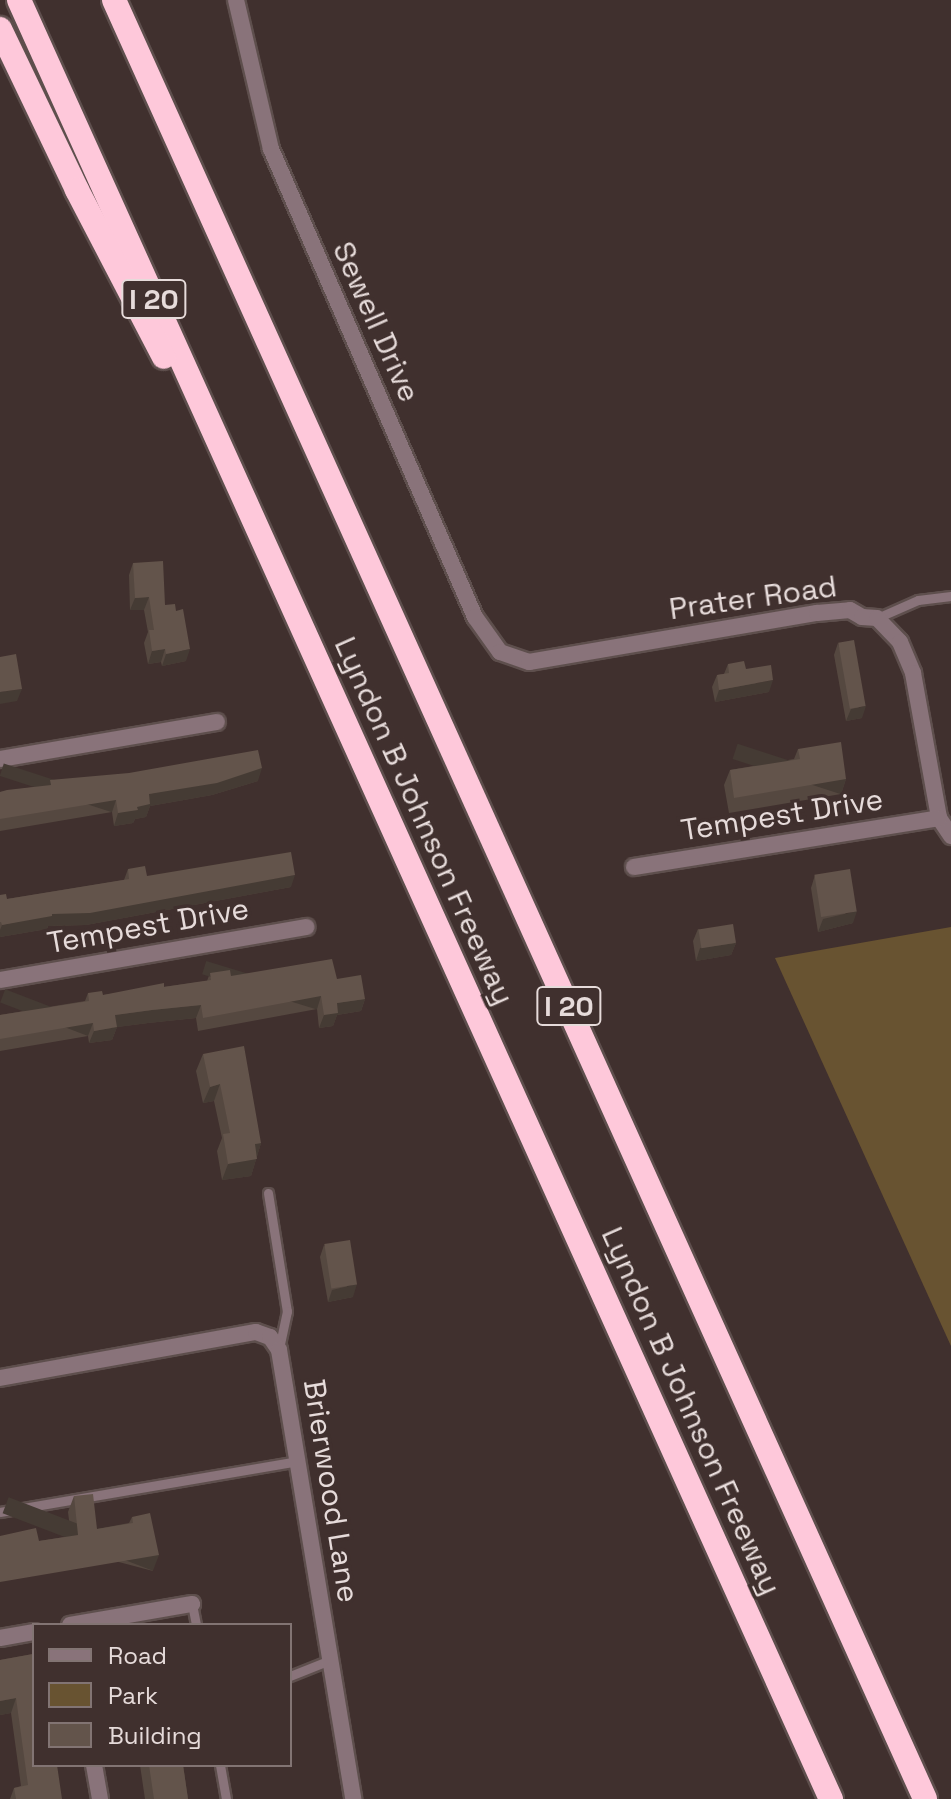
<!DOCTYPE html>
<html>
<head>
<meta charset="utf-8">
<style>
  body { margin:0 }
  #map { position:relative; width:951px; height:1799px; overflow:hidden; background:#40302e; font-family:"Space Grotesk",sans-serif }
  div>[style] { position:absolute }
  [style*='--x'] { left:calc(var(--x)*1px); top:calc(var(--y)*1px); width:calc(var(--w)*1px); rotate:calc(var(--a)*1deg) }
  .green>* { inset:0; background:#685331 }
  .roads { filter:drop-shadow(2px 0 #5e4f4d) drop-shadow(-2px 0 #5e4f4d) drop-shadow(0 2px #5e4f4d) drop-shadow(0 -2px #5e4f4d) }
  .service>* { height:9px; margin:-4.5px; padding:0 4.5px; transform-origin:4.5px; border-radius:4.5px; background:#89737a }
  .minor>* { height:16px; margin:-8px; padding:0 8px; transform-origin:8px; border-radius:8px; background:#89737a }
  .motorway>* { height:24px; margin:-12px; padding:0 12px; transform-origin:12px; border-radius:12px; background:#fec8da }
  .wall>* { inset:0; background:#554840 }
  .shaded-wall>* { inset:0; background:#453b34; transform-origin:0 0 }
  .building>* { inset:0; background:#63544b; transform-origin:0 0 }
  span { translate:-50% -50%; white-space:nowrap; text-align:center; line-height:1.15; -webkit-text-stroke:7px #40302e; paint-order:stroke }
  .shield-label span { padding:2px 6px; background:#40302e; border:2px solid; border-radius:6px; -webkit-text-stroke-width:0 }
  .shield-label { font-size:28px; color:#e6dbda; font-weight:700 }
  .street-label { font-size:30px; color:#e6dbda }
  .legend { position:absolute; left:32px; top:1623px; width:260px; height:144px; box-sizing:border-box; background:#40302e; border:2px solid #827473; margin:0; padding:10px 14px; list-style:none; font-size:24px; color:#e6dbda }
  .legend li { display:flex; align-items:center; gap:16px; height:40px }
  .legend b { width:40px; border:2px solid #827473 }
</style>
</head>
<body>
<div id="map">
  <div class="green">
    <div style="clip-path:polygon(951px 927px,951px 1346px,775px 958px)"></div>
  </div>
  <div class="roads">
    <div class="service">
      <div style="--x:877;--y:618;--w:45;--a:-23.7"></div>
      <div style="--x:918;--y:600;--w:33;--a:-7"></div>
      <div style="--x:268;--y:1193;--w:120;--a:80.9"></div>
      <div style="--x:287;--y:1311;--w:40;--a:102"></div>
      <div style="--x:0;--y:1512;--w:301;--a:-9.7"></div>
      <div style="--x:192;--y:1604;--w:21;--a:79"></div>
      <div style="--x:290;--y:1676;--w:43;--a:-21.8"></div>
      <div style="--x:220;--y:1765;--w:35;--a:80"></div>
    </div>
    <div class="minor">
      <div style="--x:236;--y:0;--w:153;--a:76.8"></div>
      <div style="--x:271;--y:149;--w:511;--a:66.45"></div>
      <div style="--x:475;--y:617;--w:43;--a:54.5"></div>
      <div style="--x:500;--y:652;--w:31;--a:19"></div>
      <div style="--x:529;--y:662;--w:292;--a:-9.7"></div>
      <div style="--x:817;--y:613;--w:33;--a:-5"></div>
      <div style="--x:850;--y:610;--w:14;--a:30"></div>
      <div style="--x:862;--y:617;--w:15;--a:4"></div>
      <div style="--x:877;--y:618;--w:33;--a:46"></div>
      <div style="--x:900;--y:642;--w:34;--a:67"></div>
      <div style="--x:913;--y:673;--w:147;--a:79.8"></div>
      <div style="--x:939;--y:818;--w:22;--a:56"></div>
      <div style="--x:0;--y:759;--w:220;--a:-9.7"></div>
      <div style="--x:634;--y:867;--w:309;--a:-9.1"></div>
      <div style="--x:0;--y:980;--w:311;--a:-9.8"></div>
      <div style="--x:0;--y:1378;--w:260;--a:-10.2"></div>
      <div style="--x:256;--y:1332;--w:15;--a:20"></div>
      <div style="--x:270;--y:1337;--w:16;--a:55"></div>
      <div style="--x:279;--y:1350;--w:455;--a:80.6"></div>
      <div style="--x:70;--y:1625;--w:124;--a:-9.8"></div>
      <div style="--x:0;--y:1638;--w:35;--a:-10"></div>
      <div style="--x:94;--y:1765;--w:35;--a:80"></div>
    </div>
    <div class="motorway">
      <div style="--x:19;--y:0;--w:1974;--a:65.71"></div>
      <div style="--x:114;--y:0;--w:1973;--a:65.73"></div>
      <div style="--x:0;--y:29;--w:178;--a:64.4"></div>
      <div style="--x:77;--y:190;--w:188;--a:62.5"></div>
    </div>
  </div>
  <div class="wall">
    <div style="clip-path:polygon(133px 563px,165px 605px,186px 661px,162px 666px,161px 662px,148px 664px,144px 643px,148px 632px,144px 610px,130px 610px,129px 575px)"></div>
    <div style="clip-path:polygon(838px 643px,862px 718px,846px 721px,834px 655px)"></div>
    <div style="clip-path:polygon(728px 664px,769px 692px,715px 702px,712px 687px,717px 675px,724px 674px)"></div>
    <div style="clip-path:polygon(798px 749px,846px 779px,841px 794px,729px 813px,724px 785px,730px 770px,794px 759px)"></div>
    <div style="clip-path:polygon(50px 780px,258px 781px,212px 795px,150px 806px,146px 817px,135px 819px,133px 823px,114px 826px,112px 812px,0 831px,0 792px,49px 785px)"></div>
    <div style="clip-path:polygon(128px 869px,147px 876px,291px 887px,86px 925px,48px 926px,47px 929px,0 937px,0 895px,7px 899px,124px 880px)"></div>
    <div style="clip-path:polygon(815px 875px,853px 923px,818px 932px,811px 888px)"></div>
    <div style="clip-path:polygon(698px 929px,736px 943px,731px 955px,696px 961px,693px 941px)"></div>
    <div style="clip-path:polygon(210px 973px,231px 976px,337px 979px,365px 999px,361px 1011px,337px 1015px,333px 1026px,319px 1028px,317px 1009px,198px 1031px,196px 1018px,148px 1023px,117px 1027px,112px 1040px,89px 1043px,88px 1036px,0 1051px,0 1015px,85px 1001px,88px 993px,103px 995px,207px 981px)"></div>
    <div style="clip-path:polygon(203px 1054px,261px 1143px,251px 1176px,222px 1180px,217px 1151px,222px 1138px,214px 1101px,203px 1103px,196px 1071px)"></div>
    <div style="clip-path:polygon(324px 1245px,353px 1297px,328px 1302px,320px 1257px)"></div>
    <div style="clip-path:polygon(74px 1496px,97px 1529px,129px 1523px,132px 1517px,153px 1571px,39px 1541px,71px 1536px,68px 1512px)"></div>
    <div style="clip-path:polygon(33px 1654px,34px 1765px,62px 1799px,10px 1799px,14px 1788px,21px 1786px,11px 1713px,0 1715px,0 1660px)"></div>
    <div style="clip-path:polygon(140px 1765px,183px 1765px,188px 1799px,145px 1799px)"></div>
  </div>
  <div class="shaded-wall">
    <div style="clip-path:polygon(149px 597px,144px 610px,130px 610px,135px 598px)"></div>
    <div style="clip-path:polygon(165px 649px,161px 662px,148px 664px,152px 651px)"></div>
    <div style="clip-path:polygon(190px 649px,186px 661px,162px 666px,166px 654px)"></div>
    <div style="clip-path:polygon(773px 680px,769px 692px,715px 702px,719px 690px)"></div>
    <div style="clip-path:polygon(22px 689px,17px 701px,0 704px,0 692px)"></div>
    <div style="clip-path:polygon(866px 706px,862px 718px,846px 721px,851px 709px)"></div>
    <div style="clip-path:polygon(262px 768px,258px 781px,212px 795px,150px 806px,146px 817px,135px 819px,133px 823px,114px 826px,118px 813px,137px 807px,149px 794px)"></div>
    <div style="left:846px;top:779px;width:16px;height:114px;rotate:108deg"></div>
    <div style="left:116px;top:800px;width:13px;height:118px;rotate:108deg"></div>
    <div style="clip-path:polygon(295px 875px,291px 887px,86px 925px,48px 926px,47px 929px,0 937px,0 930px,2px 925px,52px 914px)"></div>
    <div style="clip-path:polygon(857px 911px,853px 923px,818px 932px,823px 919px)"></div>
    <div style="clip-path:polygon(736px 943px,731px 955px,696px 961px,700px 948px)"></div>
    <div style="left:321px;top:996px;width:14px;height:120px;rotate:107deg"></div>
    <div style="clip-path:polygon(365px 999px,361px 1011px,337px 1015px,333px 1026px,319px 1028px,324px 1015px,337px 1003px)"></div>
    <div style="clip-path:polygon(201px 1005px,196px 1018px,148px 1023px,111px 1028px,115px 1015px,152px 1010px)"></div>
    <div style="left:93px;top:1023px;width:14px;height:94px;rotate:111deg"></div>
    <div style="clip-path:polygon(117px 1027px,112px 1040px,89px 1043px,94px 1031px)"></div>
    <div style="clip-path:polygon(220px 1084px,214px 1101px,203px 1103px,210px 1087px)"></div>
    <div style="clip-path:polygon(261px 1143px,251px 1176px,222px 1180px,228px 1164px,255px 1144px)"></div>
    <div style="clip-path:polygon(357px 1284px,353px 1297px,328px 1302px,332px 1290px)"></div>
    <div style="left:159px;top:1555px;width:17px;height:161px;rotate:111deg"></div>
    <div style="clip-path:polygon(16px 1698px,11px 1713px,0 1715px,0 1701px)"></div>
  </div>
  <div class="building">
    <div style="clip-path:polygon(163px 561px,165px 605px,175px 604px,176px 611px,183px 609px,190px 649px,166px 654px,165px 649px,152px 651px,149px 630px,154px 630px,149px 597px,135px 598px,133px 563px)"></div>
    <div style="left:854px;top:640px;width:67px;height:16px;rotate:80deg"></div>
    <div style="clip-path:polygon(16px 654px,22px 689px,0 692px,0 657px)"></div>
    <div style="clip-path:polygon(744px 661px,746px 669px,771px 665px,773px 680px,719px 690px,717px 675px,729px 673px,728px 664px)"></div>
    <div style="clip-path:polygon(841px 742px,846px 779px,734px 798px,730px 770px,800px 759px,798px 749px)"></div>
    <div style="clip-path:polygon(258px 750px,262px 768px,217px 783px,149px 794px,150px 804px,137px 807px,138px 810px,118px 813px,116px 800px,0 819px,0 792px,7px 790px,51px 785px,50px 780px,129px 773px)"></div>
    <div style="clip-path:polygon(291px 852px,295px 875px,90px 913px,52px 914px,52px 916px,2px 925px,1px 922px,0 922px,0 895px,6px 894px,7px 899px,129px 879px,128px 869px,145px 866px,147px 876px)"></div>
    <div style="left:850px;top:869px;width:43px;height:36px;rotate:81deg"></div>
    <div style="left:733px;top:924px;width:19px;height:35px;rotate:81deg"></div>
    <div style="clip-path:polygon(332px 959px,337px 979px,361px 975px,365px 999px,337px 1003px,338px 1013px,324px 1015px,321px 996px,203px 1018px,201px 1005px,152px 1010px,115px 1015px,117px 1027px,94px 1031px,93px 1023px,0 1039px,0 1015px,89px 1001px,88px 993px,102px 991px,103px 995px,164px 983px,164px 987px,197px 982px,211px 980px,210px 973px,230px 970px,231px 976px)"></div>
    <div style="clip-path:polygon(244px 1046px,261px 1143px,255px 1144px,257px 1159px,228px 1164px,223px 1134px,230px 1133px,220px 1084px,210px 1087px,203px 1054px)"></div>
    <div style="left:350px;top:1240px;width:45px;height:26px;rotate:81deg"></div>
    <div style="clip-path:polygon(93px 1494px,97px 1529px,133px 1523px,132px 1517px,150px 1513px,159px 1555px,0 1582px,0 1536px,36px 1528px,39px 1541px,78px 1535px,74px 1496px)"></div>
    <div style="clip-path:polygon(33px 1654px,34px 1765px,57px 1765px,62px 1799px,16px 1799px,14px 1788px,28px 1785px,16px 1698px,0 1701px,0 1660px)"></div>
    <div style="clip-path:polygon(149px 1765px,183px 1765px,188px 1799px,154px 1799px)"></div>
  </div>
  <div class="shield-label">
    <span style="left:154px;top:299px">I 20</span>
    <span style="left:569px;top:1006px">I 20</span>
  </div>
  <div class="street-label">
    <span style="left:376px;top:322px;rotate:66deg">Sewell Drive</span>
    <span style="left:753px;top:598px;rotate:-8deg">Prater Road</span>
    <span style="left:782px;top:815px;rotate:-9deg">Tempest Drive</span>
    <span style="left:424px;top:821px;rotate:66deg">Lyndon B Johnson Freeway</span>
    <span style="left:148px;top:926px;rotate:-10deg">Tempest Drive</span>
    <span style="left:691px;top:1411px;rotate:66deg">Lyndon B Johnson Freeway</span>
    <span style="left:331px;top:1491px;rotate:81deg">Brierwood Lane</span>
  </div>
  <ul class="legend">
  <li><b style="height:10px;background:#89737a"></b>Road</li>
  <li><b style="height:22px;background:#685331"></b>Park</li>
  <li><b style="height:22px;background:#63544b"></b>Building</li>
  </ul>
</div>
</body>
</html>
